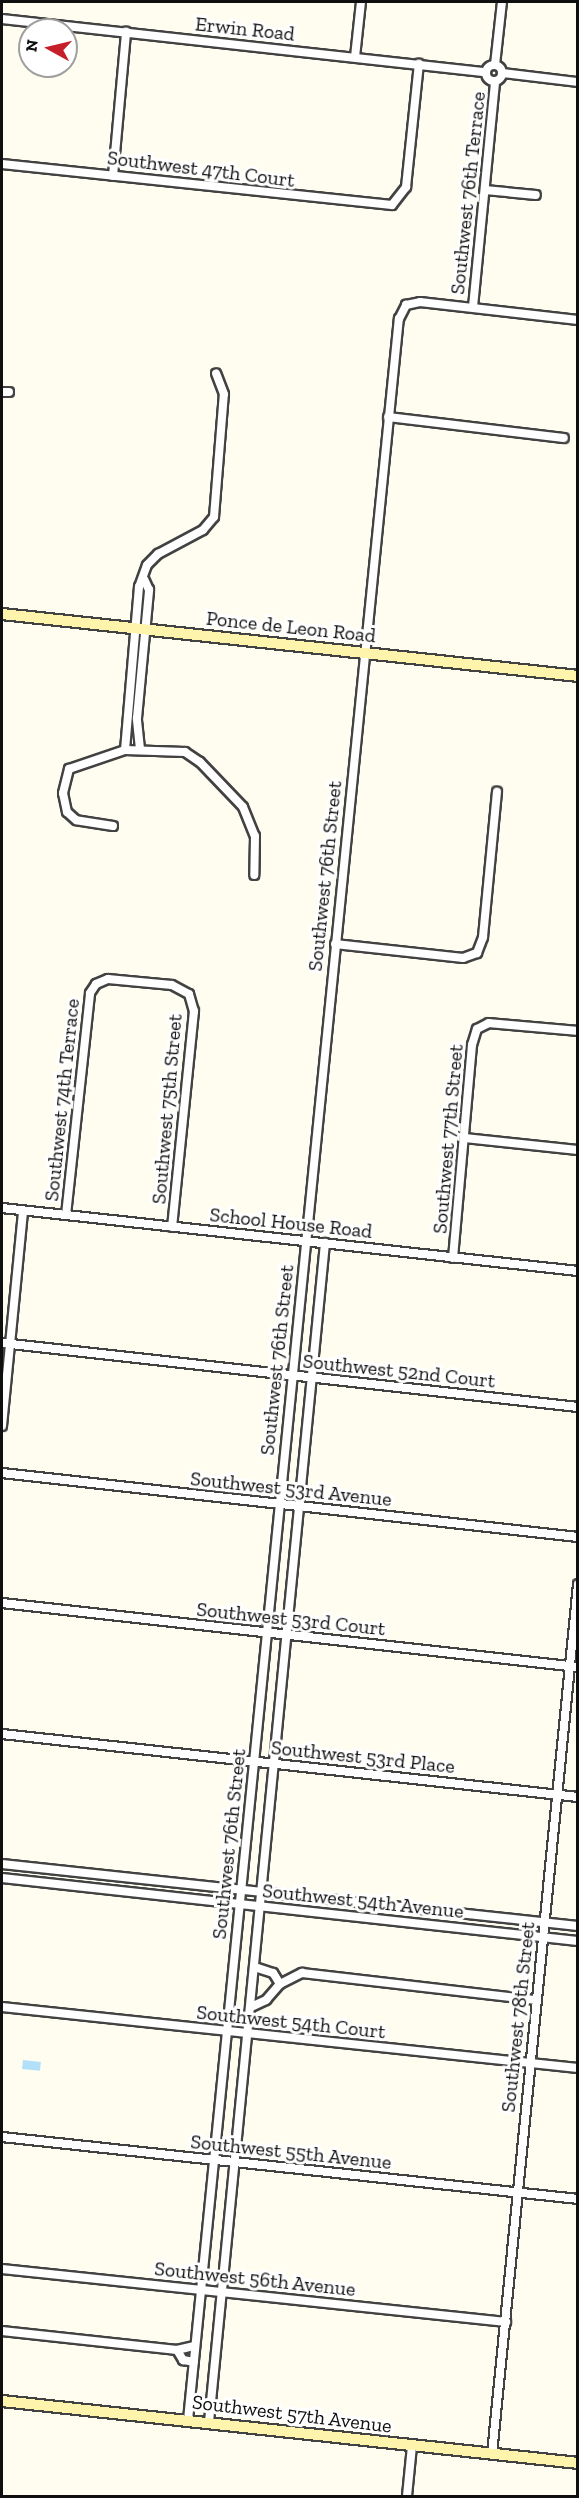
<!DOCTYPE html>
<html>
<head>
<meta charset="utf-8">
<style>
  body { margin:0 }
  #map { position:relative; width:579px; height:2498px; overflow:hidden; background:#fffcf0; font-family:"Zilla Slab",serif }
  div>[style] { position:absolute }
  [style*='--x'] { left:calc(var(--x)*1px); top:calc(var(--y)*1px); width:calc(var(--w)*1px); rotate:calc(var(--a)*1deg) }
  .water>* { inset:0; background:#b2e0f9; transform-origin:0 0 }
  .roads { filter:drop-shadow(2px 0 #424242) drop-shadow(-2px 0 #424242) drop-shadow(0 2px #424242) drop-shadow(0 -2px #424242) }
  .street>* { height:8px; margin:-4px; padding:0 4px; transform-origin:4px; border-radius:4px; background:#fff }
  .street>.ring { margin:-4px; padding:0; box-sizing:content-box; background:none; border:8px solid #fff; border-radius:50% }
  .secondary>* { height:10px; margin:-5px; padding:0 5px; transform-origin:5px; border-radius:5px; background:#fff4ab }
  span { translate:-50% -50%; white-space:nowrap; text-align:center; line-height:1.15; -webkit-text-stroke:6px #fff; paint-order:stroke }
  .street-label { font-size:20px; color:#0f0f0f }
  .frame { position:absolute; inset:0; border:3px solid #0f0f0f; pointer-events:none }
  .north { position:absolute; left:18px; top:18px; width:60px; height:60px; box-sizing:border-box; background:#fff; border:2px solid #9f9f9f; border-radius:50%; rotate:278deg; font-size:16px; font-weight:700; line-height:24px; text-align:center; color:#0f0f0f }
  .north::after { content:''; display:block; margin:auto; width:21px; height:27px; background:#c71f2a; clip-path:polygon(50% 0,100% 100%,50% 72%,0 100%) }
</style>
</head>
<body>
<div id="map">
  <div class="water">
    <div style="left:23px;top:2060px;width:18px;height:9px;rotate:6deg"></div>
  </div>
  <div class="roads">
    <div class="street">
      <div style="--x:2;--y:19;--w:486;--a:6.3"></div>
      <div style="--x:355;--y:57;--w:55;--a:-83.8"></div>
      <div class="ring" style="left:486px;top:65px;width:8px;height:8px"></div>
      <div style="--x:495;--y:65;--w:63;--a:-83.7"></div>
      <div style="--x:502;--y:73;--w:77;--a:6.8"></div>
      <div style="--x:2;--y:164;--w:392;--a:6"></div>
      <div style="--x:392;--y:205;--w:23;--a:-52"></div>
      <div style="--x:406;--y:187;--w:124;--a:-84"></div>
      <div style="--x:113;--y:176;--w:145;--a:-84.8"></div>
      <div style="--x:485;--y:190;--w:51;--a:5.6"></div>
      <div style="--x:473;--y:307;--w:227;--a:-84.4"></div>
      <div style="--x:2;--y:392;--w:7;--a:0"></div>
      <div style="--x:388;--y:417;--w:177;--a:6.8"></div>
      <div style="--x:140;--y:749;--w:31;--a:-96"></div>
      <div style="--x:137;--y:718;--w:129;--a:-84.6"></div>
      <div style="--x:149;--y:590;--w:12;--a:-114"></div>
      <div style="--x:125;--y:750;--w:164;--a:-85.1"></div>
      <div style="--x:139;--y:587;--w:23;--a:-70"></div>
      <div style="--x:147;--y:565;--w:16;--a:-45"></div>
      <div style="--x:158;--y:554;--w:51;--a:-28.1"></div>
      <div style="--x:203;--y:530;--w:17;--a:-50"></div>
      <div style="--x:214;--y:517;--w:123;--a:-85.4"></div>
      <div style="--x:224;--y:394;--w:22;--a:-111"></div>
      <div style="--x:113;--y:826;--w:37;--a:-171"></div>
      <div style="--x:76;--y:820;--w:12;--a:-138"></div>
      <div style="--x:67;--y:812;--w:19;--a:-102"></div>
      <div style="--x:63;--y:793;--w:25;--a:-76"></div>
      <div style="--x:69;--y:769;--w:59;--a:-18.7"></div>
      <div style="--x:125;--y:750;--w:60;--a:1.9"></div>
      <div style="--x:185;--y:752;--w:18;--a:34"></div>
      <div style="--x:200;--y:762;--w:62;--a:46.3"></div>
      <div style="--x:243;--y:807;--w:31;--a:68"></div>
      <div style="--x:255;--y:836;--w:39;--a:91"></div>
      <div style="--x:335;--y:944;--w:129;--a:6.2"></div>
      <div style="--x:463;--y:958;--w:15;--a:-20"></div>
      <div style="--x:477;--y:953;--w:17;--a:-69"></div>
      <div style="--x:483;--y:937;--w:146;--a:-84.5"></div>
      <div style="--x:464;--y:1138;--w:115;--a:6"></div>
      <div style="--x:2;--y:1208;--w:579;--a:6.24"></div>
      <div style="--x:66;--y:1215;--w:223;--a:-83.8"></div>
      <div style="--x:90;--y:993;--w:11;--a:-56"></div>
      <div style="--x:96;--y:984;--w:13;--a:-23"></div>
      <div style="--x:108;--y:979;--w:64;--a:5.4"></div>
      <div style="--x:172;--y:985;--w:19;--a:28"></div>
      <div style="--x:189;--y:994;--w:18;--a:74"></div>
      <div style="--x:194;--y:1011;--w:217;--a:95.8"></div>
      <div style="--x:453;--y:1258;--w:214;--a:-84.9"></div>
      <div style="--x:472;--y:1045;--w:17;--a:-73"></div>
      <div style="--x:477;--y:1029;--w:13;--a:-27"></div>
      <div style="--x:489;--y:1023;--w:89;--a:5.1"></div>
      <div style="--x:2;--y:1343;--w:580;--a:6.34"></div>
      <div style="--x:2;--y:1426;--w:216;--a:-84.4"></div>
      <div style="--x:2;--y:1473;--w:580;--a:6.34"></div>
      <div style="--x:2;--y:1603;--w:580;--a:6.34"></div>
      <div style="--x:2;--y:1734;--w:579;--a:6.24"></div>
      <div style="--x:2;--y:1864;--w:579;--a:6.14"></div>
      <div style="--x:2;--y:1878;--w:579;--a:6.24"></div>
      <div style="--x:280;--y:1984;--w:25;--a:-27"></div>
      <div style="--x:302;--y:1973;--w:236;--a:6.6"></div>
      <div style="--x:2;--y:2007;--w:579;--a:6.05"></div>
      <div style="--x:251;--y:2007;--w:17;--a:-25"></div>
      <div style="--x:266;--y:2000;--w:21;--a:-49"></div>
      <div style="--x:280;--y:1984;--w:13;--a:-122"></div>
      <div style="--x:273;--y:1973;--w:19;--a:-162"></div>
      <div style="--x:2;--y:2137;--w:579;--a:6.14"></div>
      <div style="--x:2;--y:2269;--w:507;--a:6"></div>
      <div style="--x:2;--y:2331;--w:176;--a:6.2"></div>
      <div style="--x:177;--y:2350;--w:18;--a:-13"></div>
      <div style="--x:177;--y:2350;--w:12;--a:59"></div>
      <div style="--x:183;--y:2360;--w:11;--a:10"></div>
      <div style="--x:188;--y:2420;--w:2112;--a:-84.27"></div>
      <div style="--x:399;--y:319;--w:16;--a:-63"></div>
      <div style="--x:406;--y:305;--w:14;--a:-12"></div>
      <div style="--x:420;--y:302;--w:159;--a:6.5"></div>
      <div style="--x:209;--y:2422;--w:1185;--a:-84.38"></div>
      <div style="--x:492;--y:2454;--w:874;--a:-84.35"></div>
      <div style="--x:407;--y:2496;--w:50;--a:-84.3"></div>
    </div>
    <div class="secondary">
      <div style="--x:2;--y:614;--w:579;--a:6.14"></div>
      <div style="--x:2;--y:2401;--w:579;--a:6.14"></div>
    </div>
  </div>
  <div class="street-label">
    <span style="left:245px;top:29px;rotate:6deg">Erwin Road</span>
    <span style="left:201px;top:169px;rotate:7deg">Southwest 47th Court</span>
    <span style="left:468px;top:193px;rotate:-84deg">Southwest 76th Terrace</span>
    <span style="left:291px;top:627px;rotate:6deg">Ponce de Leon Road</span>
    <span style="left:325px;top:876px;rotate:-84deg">Southwest 76th Street</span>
    <span style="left:62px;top:1100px;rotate:-84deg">Southwest 74th Terrace</span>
    <span style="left:167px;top:1109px;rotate:-85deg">Southwest 75th Street</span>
    <span style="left:448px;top:1139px;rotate:-85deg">Southwest 77th Street</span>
    <span style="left:291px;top:1223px;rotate:6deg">School House Road</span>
    <span style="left:277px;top:1360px;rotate:-84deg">Southwest 76th Street</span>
    <span style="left:399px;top:1371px;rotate:6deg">Southwest 52nd Court</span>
    <span style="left:291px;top:1489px;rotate:6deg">Southwest 53rd Avenue</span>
    <span style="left:291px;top:1619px;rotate:6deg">Southwest 53rd Court</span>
    <span style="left:363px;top:1757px;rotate:6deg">Southwest 53rd Place</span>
    <span style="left:229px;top:1844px;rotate:-84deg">Southwest 76th Street</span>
    <span style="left:363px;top:1901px;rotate:6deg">Southwest 54th Avenue</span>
    <span style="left:518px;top:2017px;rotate:-84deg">Southwest 78th Street</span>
    <span style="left:291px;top:2022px;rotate:6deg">Southwest 54th Court</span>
    <span style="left:291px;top:2152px;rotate:6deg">Southwest 55th Avenue</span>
    <span style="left:255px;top:2279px;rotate:6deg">Southwest 56th Avenue</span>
    <span style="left:292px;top:2414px;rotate:7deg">Southwest 57th Avenue</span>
  </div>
  <div class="frame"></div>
  <div class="north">N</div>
</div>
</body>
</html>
